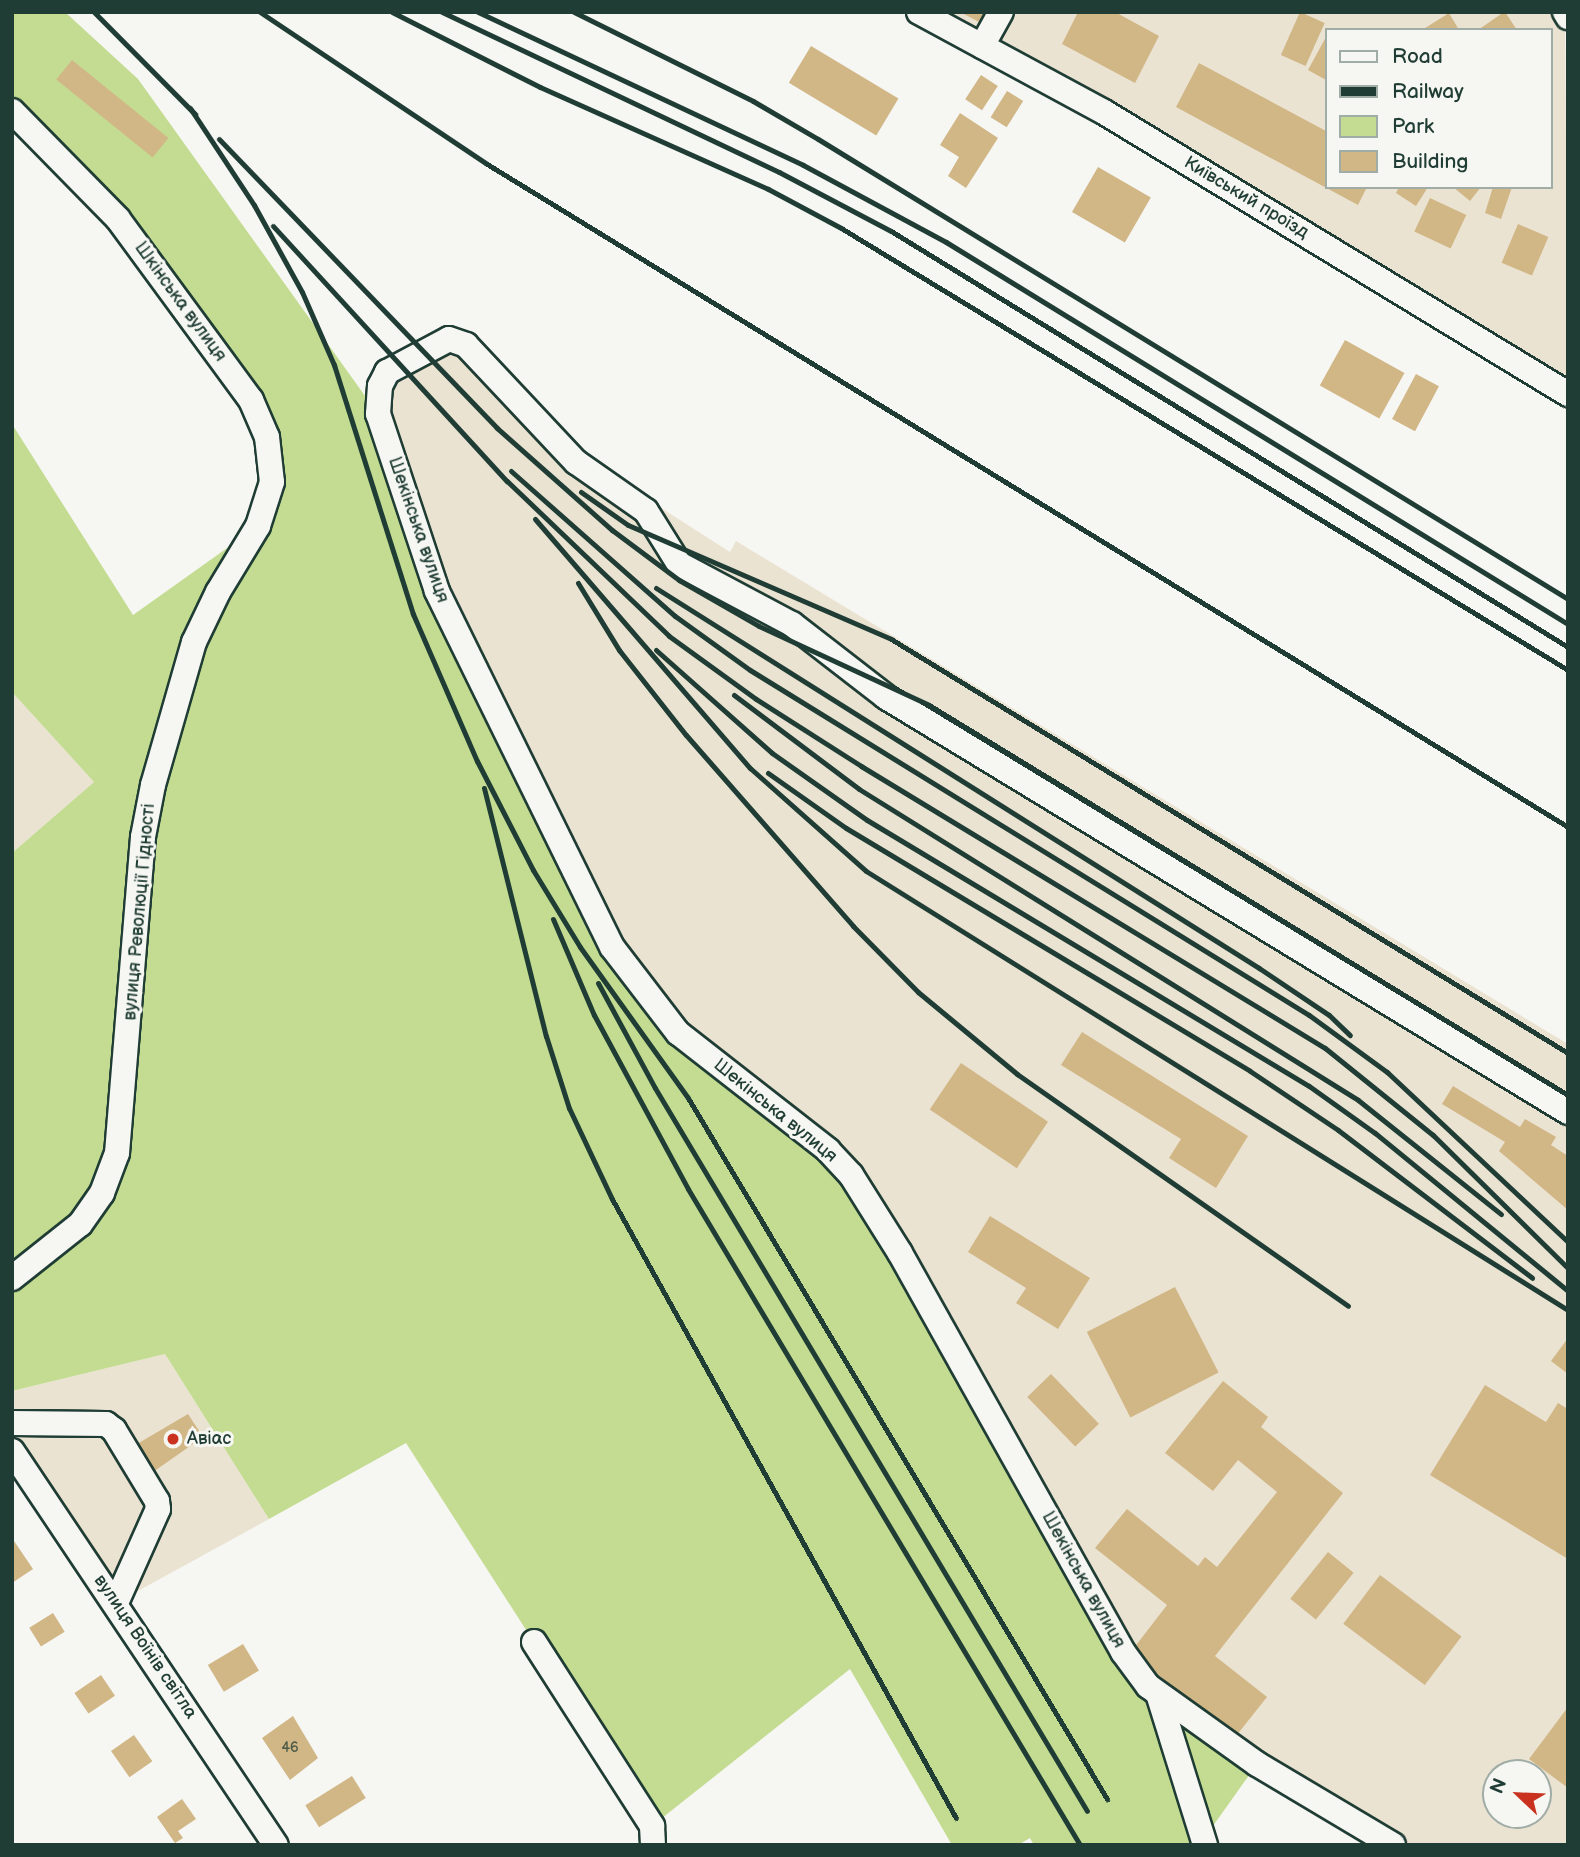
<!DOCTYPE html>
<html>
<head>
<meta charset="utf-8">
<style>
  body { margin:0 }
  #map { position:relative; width:1580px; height:1857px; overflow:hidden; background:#f6f6f2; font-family:"Balsamiq Sans",sans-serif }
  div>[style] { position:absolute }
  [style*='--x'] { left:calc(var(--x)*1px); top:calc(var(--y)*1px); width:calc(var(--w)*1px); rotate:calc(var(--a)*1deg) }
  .built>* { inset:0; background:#ebe3d2 }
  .green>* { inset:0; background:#c4dc92 }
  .building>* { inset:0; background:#d1b686; transform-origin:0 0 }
  .roads { filter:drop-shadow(2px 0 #1f3d34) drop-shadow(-2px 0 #1f3d34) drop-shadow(0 2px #1f3d34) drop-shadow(0 -2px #1f3d34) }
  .minor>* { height:24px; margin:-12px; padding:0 12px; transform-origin:12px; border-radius:12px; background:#f6f6f2 }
  .rail>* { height:5px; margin:-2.5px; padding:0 2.5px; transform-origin:2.5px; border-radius:2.5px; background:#1f3d34 }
  .dots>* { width:19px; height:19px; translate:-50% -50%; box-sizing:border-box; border:4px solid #f6f6f2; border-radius:50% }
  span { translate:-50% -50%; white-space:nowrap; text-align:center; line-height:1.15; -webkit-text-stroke:6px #f6f6f2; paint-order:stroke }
  .number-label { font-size:14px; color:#4c5b48 }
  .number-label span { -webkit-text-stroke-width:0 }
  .street-label { font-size:18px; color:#1f3d34 }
  .poi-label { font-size:18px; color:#1f3d34 }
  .left { translate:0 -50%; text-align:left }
  .frame { position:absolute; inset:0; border:14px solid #1f3d34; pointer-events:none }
  .legend { position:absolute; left:1325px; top:28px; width:228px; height:161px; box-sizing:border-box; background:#f6f6f2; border:2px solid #a0aca6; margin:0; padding:9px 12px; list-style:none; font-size:21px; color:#1f3d34 }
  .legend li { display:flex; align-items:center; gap:14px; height:35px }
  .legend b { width:35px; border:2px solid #a0aca6 }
  .north { position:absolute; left:1482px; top:1759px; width:70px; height:70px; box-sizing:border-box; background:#f6f6f2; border:2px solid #a0aca6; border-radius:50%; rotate:293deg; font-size:19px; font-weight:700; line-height:28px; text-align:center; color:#1f3d34 }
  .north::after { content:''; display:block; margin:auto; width:24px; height:32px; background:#c8321e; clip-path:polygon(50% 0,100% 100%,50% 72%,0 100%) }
</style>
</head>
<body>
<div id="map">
  <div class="built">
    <div style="clip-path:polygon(evenodd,919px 12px,1565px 12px,1568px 388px,919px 12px,1326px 30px,1550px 30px,1550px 187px,1326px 187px,1326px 30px)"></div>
    <div style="clip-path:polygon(evenodd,449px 339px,550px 437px,730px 552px,736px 541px,1568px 1044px,1568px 1845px,1393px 1845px,1159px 1697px,612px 947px,437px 591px,380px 386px,449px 339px,1496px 1773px,1538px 1773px,1538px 1815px,1496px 1815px,1496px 1773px)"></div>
    <div style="clip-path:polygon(12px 692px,94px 782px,12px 853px)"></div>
    <div style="clip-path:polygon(165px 1354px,269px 1519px,116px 1603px,12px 1451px,12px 1391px)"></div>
  </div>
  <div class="green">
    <div style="clip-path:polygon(12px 12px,65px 12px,138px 79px,378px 414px,437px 591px,612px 947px,678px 1033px,828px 1150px,1123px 1652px,1257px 1764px,1203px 1840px,1206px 1845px,1034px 1845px,1030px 1838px,1018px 1845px,952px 1845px,850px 1669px,652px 1826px,406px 1443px,269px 1519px,165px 1354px,12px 1391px,12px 853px,94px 782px,12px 692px,12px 424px,133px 615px,258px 526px,267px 437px,138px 244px,12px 111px)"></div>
  </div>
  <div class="building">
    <div style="clip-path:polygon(960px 12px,988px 12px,983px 24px)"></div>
    <div style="clip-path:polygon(1078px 12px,1115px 12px,1159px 36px,1135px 83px,1062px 44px)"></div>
    <div style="left:1300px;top:12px;width:27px;height:47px;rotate:24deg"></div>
    <div style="clip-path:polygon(1505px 12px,1517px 30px,1478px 30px,1504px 12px)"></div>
    <div style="clip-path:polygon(1449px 13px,1459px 30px,1422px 30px)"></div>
    <div style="clip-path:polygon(1326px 37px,1326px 80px,1308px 70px)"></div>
    <div style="left:811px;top:46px;width:102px;height:43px;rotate:31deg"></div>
    <div style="left:72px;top:60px;width:124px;height:25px;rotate:39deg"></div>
    <div style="clip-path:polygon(1199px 63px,1326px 131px,1326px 187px,1367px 187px,1358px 205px,1176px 107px)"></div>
    <div style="left:981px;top:75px;width:20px;height:29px;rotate:33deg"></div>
    <div style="left:1007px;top:91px;width:19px;height:31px;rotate:32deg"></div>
    <div style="clip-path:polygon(960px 113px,998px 138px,966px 188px,948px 176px,959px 157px,940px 145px)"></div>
    <div style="left:1098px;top:167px;width:61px;height:52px;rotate:30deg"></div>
    <div style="clip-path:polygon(1399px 187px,1428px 187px,1416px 206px,1396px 193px)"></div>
    <div style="clip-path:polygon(1453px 187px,1481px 187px,1470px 201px)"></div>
    <div style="clip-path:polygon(1493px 187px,1512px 187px,1501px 219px,1485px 213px)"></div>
    <div style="left:1430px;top:198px;width:40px;height:37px;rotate:25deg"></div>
    <div style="left:1518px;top:224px;width:33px;height:42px;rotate:23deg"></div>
    <div style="left:1345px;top:340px;width:68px;height:52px;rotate:29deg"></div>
    <div style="left:1416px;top:374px;width:26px;height:51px;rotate:28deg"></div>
    <div style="clip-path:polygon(1082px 1032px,1248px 1136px,1216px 1188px,1169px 1158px,1181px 1139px,1061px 1065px)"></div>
    <div style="left:961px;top:1063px;width:105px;height:56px;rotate:34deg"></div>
    <div style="clip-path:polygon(1453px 1086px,1520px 1127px,1525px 1119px,1556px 1137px,1551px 1145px,1568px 1156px,1568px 1210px,1499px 1151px,1505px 1142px,1442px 1104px)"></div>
    <div style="clip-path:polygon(990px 1216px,1090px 1278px,1058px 1329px,1016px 1303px,1026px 1288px,968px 1252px)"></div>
    <div style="left:1175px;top:1287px;width:96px;height:99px;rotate:63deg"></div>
    <div style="clip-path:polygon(1568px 1338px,1568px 1374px,1551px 1361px)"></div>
    <div style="left:1051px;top:1374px;width:69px;height:33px;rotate:46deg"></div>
    <div style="clip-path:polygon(1223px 1381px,1268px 1417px,1261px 1427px,1343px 1493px,1215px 1656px,1267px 1697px,1236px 1736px,1130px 1653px,1167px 1605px,1095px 1548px,1127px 1509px,1198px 1566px,1205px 1557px,1217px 1567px,1277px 1492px,1238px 1460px,1213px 1491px,1165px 1453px)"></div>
    <div style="clip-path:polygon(1485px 1385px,1546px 1422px,1558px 1403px,1568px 1409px,1568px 1559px,1430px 1475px)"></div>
    <div style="clip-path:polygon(188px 1414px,203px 1437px,133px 1486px,115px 1457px)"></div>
    <div style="clip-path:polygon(12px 1538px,33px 1569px,12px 1583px)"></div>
    <div style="left:1328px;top:1552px;width:33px;height:60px;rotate:39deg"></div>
    <div style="left:1380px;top:1575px;width:102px;height:61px;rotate:37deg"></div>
    <div style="left:53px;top:1613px;width:22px;height:28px;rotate:58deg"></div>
    <div style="left:243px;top:1644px;width:31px;height:41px;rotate:59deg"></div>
    <div style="left:101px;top:1675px;width:25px;height:32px;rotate:56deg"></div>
    <div style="clip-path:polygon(1568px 1707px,1568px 1788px,1529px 1759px)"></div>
    <div style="clip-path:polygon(293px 1716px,318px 1758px,290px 1780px,262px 1738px)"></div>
    <div style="left:134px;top:1735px;width:32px;height:28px;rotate:55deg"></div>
    <div style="left:352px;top:1776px;width:26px;height:55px;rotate:58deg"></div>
    <div style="clip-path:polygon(182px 1799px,196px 1819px,178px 1831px,183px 1838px,175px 1843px,157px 1817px)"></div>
  </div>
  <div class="roads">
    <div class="minor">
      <div style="--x:919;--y:12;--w:210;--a:28.4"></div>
      <div style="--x:1104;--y:112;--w:543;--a:31.29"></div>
      <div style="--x:1565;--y:12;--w:6;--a:59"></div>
      <div style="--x:982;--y:46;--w:39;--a:-61"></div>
      <div style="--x:12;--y:111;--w:151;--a:45.5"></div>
      <div style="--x:118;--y:219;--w:225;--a:53.7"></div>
      <div style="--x:251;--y:400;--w:40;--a:66.6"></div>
      <div style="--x:267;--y:437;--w:45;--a:83.7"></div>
      <div style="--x:272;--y:482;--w:46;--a:107.7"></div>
      <div style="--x:258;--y:526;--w:77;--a:121.2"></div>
      <div style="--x:218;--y:592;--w:55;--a:115.6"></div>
      <div style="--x:194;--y:642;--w:149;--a:106"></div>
      <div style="--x:153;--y:785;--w:53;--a:100.9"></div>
      <div style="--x:143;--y:837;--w:317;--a:94.7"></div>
      <div style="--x:117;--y:1153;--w:43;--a:110.6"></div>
      <div style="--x:102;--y:1193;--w:38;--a:125"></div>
      <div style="--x:80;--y:1224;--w:87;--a:141.5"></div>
      <div style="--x:12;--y:1423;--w:94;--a:0.6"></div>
      <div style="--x:106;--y:1424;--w:10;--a:37"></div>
      <div style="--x:114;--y:1430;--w:83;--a:58.8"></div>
      <div style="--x:157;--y:1501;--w:8;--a:83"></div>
      <div style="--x:158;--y:1509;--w:103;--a:114.1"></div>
      <div style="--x:12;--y:1451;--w:474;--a:56.2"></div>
      <div style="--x:534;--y:1642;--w:219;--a:57.3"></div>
      <div style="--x:652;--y:1826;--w:19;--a:87"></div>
      <div style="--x:1159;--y:1697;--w:155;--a:72.7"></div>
      <div style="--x:1393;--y:1845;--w:158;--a:-149.2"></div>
      <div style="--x:1257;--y:1764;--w:134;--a:-144.4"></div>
      <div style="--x:1148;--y:1686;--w:42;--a:-126.3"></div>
      <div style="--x:1123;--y:1652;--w:457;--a:-119.2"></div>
      <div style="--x:900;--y:1253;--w:92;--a:-122.1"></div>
      <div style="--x:851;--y:1175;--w:34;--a:-133"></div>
      <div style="--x:828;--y:1150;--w:190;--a:-142"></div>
      <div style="--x:678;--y:1033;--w:108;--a:-127.5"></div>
      <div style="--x:612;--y:947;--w:397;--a:-116.2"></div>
      <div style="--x:437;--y:591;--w:187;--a:-108.4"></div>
      <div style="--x:378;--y:414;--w:28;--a:-86"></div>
      <div style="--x:380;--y:386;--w:16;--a:-63"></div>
      <div style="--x:387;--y:372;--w:70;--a:-28"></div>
      <div style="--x:449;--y:339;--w:18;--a:19"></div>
      <div style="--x:466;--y:345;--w:161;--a:46.8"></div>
      <div style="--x:576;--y:462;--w:85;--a:35"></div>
      <div style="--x:646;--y:511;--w:62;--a:58.1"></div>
      <div style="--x:679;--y:564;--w:128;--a:28"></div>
      <div style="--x:792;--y:624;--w:119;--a:37.8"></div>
      <div style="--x:886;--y:697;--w:798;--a:31.32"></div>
    </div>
  </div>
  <div class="rail">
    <div style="--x:94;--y:12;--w:144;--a:45.3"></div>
    <div style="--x:260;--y:12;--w:273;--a:33.8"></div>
    <div style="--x:487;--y:164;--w:1268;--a:31.52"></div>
    <div style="--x:392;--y:12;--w:166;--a:26.9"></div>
    <div style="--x:540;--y:87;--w:250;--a:24.1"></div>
    <div style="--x:768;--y:189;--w:83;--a:28.1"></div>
    <div style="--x:841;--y:228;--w:851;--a:31.3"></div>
    <div style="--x:442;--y:12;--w:373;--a:25.4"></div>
    <div style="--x:779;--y:172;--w:127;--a:27.8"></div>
    <div style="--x:891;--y:231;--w:795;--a:31.57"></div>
    <div style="--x:478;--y:12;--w:359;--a:25.2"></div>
    <div style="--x:803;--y:165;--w:162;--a:28.3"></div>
    <div style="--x:946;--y:242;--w:730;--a:31.56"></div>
    <div style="--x:574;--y:12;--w:200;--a:26.4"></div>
    <div style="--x:753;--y:101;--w:75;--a:30.3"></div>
    <div style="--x:818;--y:139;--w:880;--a:31.52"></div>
    <div style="--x:190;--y:108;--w:116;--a:56.6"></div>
    <div style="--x:254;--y:205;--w:99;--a:61.1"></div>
    <div style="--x:302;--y:292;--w:80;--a:66.3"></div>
    <div style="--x:334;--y:365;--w:261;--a:72.4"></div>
    <div style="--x:413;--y:614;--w:160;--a:66.5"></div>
    <div style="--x:477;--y:761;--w:123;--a:62.8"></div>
    <div style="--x:533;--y:870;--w:90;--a:58.6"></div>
    <div style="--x:580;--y:947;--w:186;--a:54.4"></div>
    <div style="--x:688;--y:1098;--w:817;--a:59.13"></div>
    <div style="--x:219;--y:139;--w:401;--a:46.1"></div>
    <div style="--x:497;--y:428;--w:154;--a:41.6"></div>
    <div style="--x:612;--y:530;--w:84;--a:36.7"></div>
    <div style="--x:679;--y:580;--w:92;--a:29.9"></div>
    <div style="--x:759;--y:626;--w:187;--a:24.9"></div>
    <div style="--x:929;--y:705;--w:749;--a:31.4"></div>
    <div style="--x:273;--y:226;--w:346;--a:47.5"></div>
    <div style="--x:507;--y:481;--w:224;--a:43.7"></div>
    <div style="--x:669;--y:636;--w:107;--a:35.9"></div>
    <div style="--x:756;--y:699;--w:125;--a:32.5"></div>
    <div style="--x:861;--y:766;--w:543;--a:31.29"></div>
    <div style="--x:1325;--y:1048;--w:139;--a:38.9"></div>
    <div style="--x:1433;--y:1135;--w:190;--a:44.6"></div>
    <div style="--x:511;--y:471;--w:219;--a:41.5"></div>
    <div style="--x:675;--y:616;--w:92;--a:35.8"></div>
    <div style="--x:750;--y:670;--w:657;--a:31.68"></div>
    <div style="--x:1309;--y:1015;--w:97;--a:36.2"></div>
    <div style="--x:1387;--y:1072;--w:248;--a:43.2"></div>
    <div style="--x:581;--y:492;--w:57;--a:35.1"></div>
    <div style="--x:628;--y:525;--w:287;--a:23.4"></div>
    <div style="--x:891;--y:639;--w:794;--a:31.45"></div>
    <div style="--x:535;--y:519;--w:329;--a:49.2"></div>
    <div style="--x:750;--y:768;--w:155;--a:41.6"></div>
    <div style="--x:866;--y:871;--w:828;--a:32.02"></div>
    <div style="--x:578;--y:583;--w:79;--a:58.5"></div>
    <div style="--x:619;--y:650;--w:108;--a:51.8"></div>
    <div style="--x:686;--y:735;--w:254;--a:48.8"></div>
    <div style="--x:853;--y:926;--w:93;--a:45.4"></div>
    <div style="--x:918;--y:992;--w:129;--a:39.6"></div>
    <div style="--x:1017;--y:1074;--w:404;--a:35"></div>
    <div style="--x:656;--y:588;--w:713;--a:32.22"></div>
    <div style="--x:1259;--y:968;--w:84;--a:33.9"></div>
    <div style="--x:1329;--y:1015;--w:29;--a:44"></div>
    <div style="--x:656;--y:650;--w:155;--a:41.6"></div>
    <div style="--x:772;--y:753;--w:116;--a:35.2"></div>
    <div style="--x:867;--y:820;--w:516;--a:31.04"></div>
    <div style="--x:1309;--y:1086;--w:81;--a:35.5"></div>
    <div style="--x:1375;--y:1133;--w:249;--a:39.3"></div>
    <div style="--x:734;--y:695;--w:156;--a:36.9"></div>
    <div style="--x:859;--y:789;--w:588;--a:31.93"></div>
    <div style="--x:1358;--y:1100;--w:183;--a:38.6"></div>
    <div style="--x:768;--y:773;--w:95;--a:35.2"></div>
    <div style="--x:846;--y:828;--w:471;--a:31"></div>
    <div style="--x:1250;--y:1071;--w:106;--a:33.8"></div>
    <div style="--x:1338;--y:1130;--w:244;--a:37.3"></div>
    <div style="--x:484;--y:788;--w:256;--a:76"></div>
    <div style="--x:546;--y:1036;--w:76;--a:72.3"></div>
    <div style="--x:569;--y:1108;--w:101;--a:64.7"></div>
    <div style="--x:612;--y:1199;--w:708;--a:60.94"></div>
    <div style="--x:553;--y:919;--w:104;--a:66.9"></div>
    <div style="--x:594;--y:1015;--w:198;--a:61.6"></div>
    <div style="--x:688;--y:1189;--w:764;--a:59.14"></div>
    <div style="--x:598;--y:983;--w:119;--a:61.5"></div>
    <div style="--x:655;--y:1088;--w:842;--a:59.14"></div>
  </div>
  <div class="dots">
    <div style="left:173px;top:1439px;background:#c8321e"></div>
  </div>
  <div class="number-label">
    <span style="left:290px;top:1748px">46</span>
  </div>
  <div class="street-label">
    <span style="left:1246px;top:198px;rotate:31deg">Київський проїзд</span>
    <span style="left:180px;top:302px;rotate:54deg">Шкінська вулиця</span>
    <span style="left:418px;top:530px;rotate:71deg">Шекінська вулиця</span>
    <span style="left:140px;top:912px;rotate:-85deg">вулиця Революції Гідності</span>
    <span style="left:775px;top:1111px;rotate:39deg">Шекінська вулиця</span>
    <span style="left:1083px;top:1580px;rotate:61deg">Шекінська вулиця</span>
    <span style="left:145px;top:1647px;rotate:56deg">вулиця Воїнів світла</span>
  </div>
  <div class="poi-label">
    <span class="left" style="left:187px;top:1439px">Авіас</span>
  </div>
  <div class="frame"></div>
  <ul class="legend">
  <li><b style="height:9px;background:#f6f6f2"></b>Road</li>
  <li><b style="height:9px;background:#1f3d34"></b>Railway</li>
  <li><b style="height:19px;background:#c4dc92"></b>Park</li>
  <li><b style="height:19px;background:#d1b686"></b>Building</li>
  </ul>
  <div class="north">N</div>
</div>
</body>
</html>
